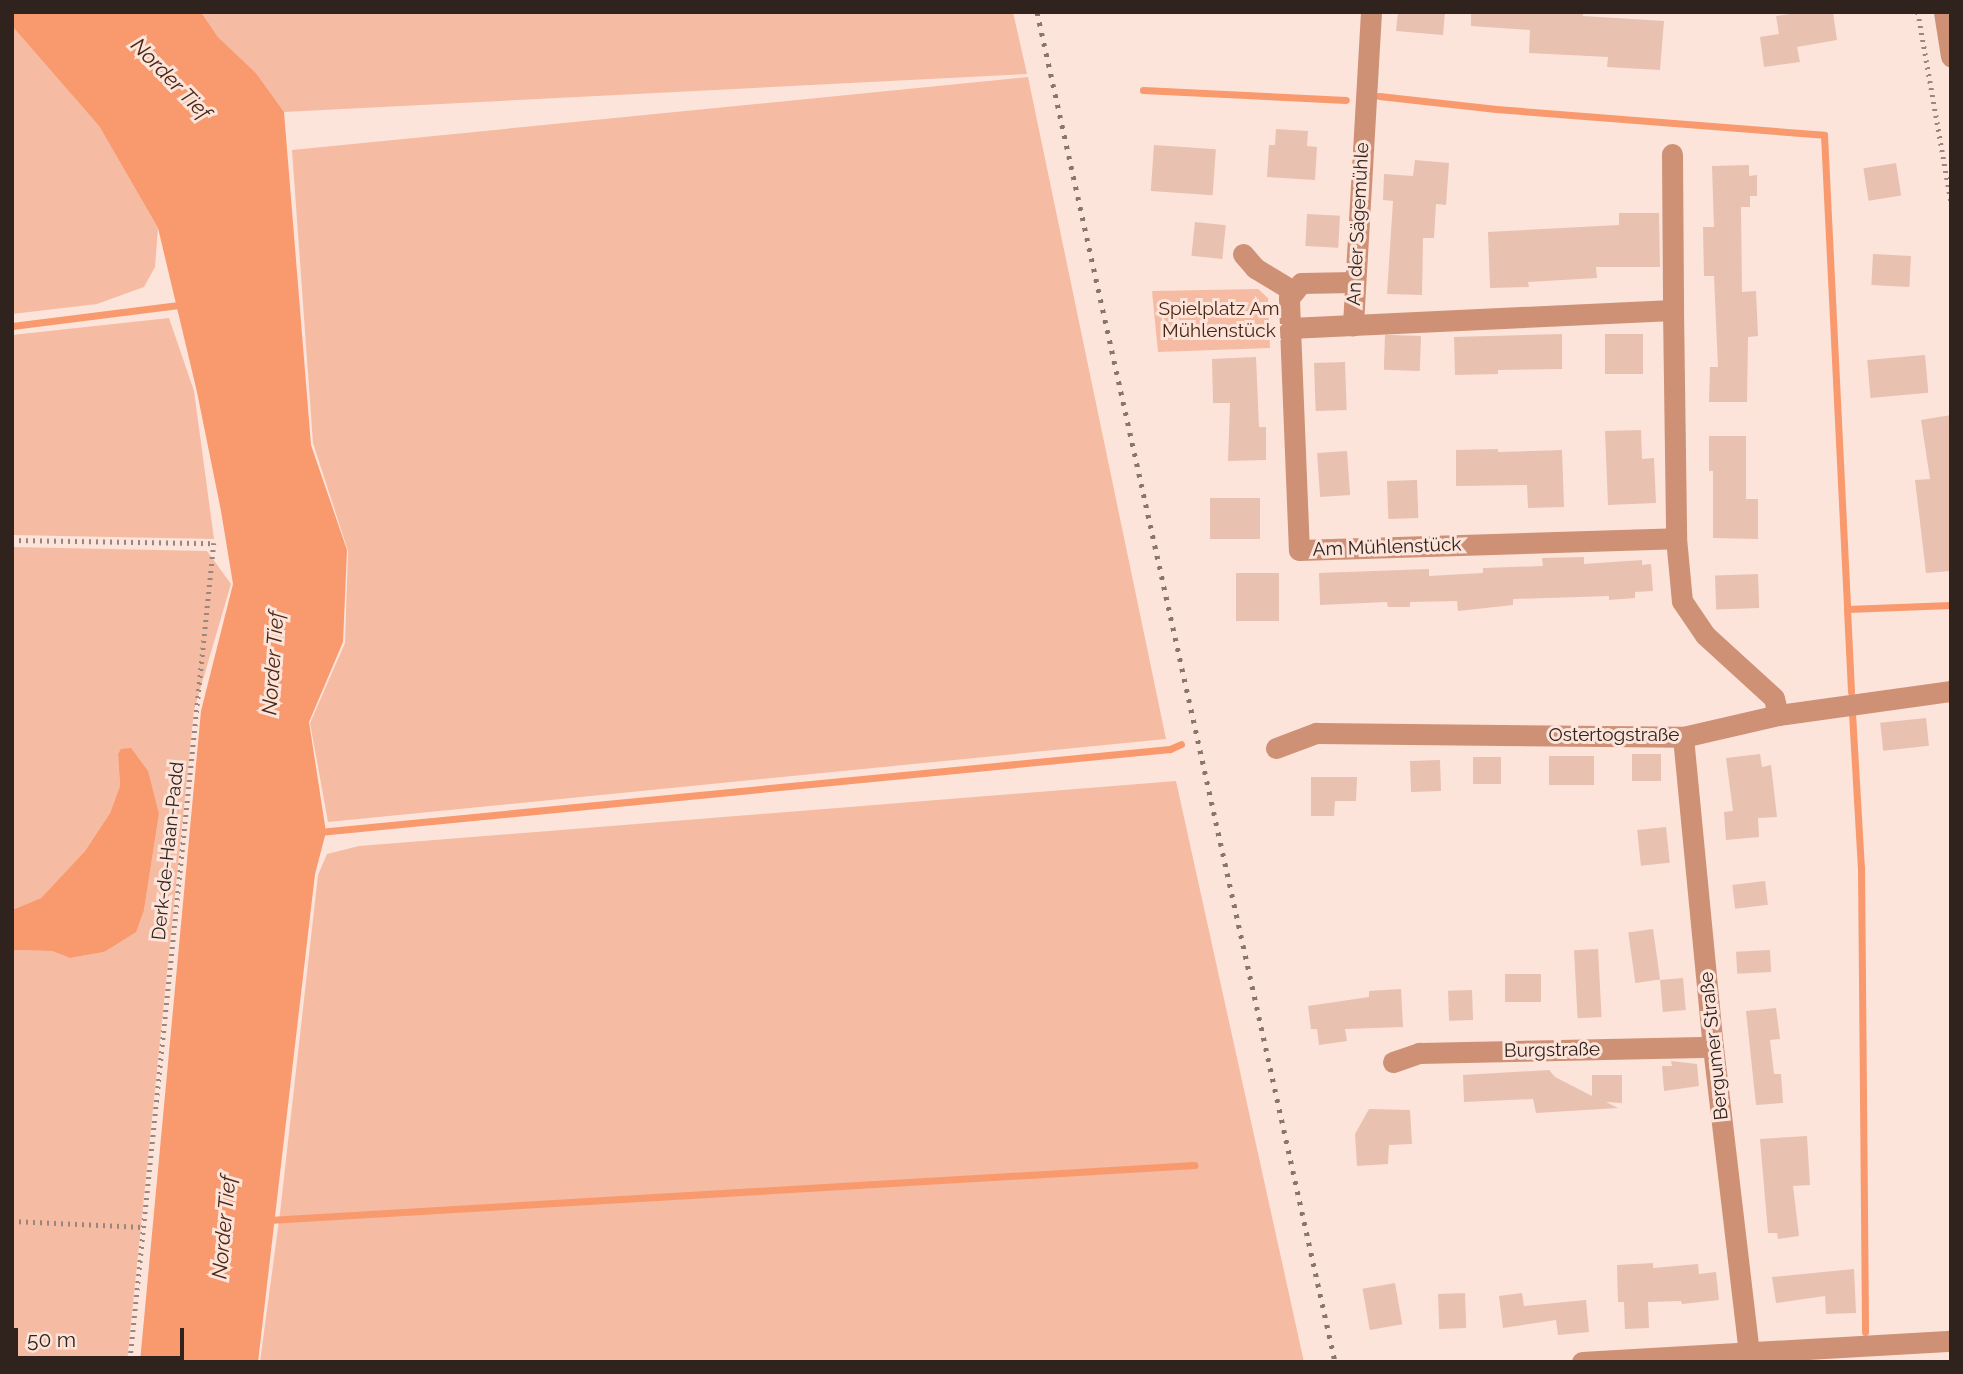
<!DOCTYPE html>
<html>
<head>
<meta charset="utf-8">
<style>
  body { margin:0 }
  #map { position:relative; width:1963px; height:1374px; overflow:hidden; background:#fce4da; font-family:Raleway,sans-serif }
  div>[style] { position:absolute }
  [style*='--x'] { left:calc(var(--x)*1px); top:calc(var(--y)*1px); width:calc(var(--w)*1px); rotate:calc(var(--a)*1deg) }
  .green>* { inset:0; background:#f5bca3 }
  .water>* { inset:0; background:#f8996e }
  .stream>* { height:7px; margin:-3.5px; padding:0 3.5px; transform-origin:3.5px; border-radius:3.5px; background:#f8996e }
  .building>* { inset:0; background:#e8c1b1; transform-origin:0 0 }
  .path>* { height:4.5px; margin-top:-2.25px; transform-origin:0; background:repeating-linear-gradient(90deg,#99867e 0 2px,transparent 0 7px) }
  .minor>* { height:21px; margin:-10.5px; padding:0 10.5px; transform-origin:10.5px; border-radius:10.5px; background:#cf9176 }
  .rail>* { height:5px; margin-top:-2.5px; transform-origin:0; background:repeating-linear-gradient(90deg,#88766e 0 3.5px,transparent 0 10.5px) }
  span { translate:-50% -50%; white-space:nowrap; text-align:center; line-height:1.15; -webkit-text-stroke:6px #fce4da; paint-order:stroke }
  .street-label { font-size:19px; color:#30221c }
  .park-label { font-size:19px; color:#4a2513 }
  .water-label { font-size:21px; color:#4a2513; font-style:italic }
  .frame { position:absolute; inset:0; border:14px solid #30221c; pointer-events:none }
  .scale { position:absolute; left:14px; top:1328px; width:170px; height:32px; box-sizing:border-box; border:4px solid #30221c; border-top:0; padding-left:9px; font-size:21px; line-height:24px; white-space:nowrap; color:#30221c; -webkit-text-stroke:5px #fce4da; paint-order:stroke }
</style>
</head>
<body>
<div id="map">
  <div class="green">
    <div style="clip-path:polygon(201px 12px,1013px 12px,1027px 74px,284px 112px,256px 73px,218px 37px)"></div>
    <div style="clip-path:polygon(12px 26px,99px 126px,158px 228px,155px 267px,144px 287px,97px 304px,12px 314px)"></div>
    <div style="clip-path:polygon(1028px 77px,1166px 739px,328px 822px,310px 723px,345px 643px,348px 551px,313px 443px,292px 150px)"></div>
    <div style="clip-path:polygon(1258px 289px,1268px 298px,1270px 348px,1158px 352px,1152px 291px)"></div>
    <div style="clip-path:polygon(169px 318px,194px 391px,214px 539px,12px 535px,12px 335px)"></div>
    <div style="clip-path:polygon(12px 547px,207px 551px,231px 584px,194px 710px,127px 1362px,12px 1362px,12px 950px,52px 951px,70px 958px,104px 952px,144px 910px,159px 814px,118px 754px,120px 786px,110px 813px,85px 851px,41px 898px,12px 910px)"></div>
    <div style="clip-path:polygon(1176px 781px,1304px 1362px,260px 1362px,280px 1213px,318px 875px,327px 854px,359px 846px)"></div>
  </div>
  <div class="water">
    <div style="clip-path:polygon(12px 12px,201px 12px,218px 37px,256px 73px,284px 112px,311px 445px,347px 550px,343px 642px,309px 722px,326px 832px,315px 874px,258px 1362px,140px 1362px,201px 711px,233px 584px,221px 511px,197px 392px,158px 228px,99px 126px,12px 26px)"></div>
    <div style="clip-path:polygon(131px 748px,148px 771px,159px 814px,144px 910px,136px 932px,104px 952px,70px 958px,52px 951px,12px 950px,12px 910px,41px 898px,85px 851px,110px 813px,120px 786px,118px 754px,121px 749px)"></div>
  </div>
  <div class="stream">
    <div style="--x:1143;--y:90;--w:203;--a:2.8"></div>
    <div style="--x:1379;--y:96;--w:118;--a:6.3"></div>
    <div style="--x:1496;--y:109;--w:329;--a:4.5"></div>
    <div style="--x:1824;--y:135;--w:475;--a:87.2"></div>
    <div style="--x:1847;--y:609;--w:104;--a:-2.2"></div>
    <div style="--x:12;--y:326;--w:174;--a:-7.2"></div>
    <div style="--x:1847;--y:609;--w:83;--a:87.2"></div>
    <div style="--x:1852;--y:713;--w:154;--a:86.7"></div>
    <div style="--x:1861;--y:867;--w:465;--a:89.5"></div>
    <div style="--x:319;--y:832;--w:855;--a:-5.57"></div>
    <div style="--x:1170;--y:749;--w:12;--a:-24"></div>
    <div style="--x:269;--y:1220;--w:927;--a:-3.4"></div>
  </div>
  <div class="building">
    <div style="clip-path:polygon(1398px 12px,1445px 12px,1443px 35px,1396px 31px)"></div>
    <div style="clip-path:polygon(1471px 12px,1583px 12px,1583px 16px,1664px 21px,1660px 70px,1607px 67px,1608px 57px,1529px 53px,1530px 30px,1471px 26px)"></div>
    <div style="clip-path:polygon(1803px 12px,1833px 12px,1837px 40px,1797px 47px,1800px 62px,1764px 67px,1760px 37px,1779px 34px,1776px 16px)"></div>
    <div style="clip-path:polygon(1276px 129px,1308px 131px,1307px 146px,1317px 147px,1315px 180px,1267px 177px,1269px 145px,1275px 145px)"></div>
    <div style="left:1154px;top:145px;width:62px;height:46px;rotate:4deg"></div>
    <div style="clip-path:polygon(1415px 160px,1449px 163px,1446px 205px,1436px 204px,1434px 238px,1423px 238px,1422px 295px,1387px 294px,1393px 201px,1383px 200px,1384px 174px,1413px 176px)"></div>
    <div style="left:1896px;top:163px;width:33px;height:33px;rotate:81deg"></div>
    <div style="clip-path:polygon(1749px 165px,1749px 176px,1757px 175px,1757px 196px,1750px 196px,1750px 207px,1741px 207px,1742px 292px,1756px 291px,1758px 336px,1748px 337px,1747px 402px,1709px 402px,1710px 367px,1718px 367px,1714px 276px,1704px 276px,1703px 227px,1714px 227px,1712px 166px)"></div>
    <div style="clip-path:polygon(1619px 213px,1659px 213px,1660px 267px,1596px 267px,1597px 278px,1528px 282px,1529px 287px,1490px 288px,1488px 232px,1619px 225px)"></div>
    <div style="left:1307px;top:214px;width:33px;height:32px;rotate:3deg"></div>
    <div style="left:1195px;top:222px;width:31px;height:34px;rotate:6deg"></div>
    <div style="left:1873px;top:254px;width:38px;height:31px;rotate:3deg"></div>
    <div style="clip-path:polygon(1562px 334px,1562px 369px,1498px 370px,1498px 374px,1455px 375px,1454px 337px)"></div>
    <div style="left:1605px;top:334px;width:38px;height:40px"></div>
    <div style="left:1421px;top:336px;width:35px;height:36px;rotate:92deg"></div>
    <div style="left:1925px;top:355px;width:38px;height:58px;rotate:85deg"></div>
    <div style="clip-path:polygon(1256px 357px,1259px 427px,1266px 427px,1266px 460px,1228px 461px,1230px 403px,1213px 403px,1212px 359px)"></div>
    <div style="left:1345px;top:362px;width:48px;height:31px;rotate:88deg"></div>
    <div style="clip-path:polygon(1951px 415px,1951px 571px,1926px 573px,1915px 480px,1930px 479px,1921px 420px)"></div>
    <div style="clip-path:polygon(1641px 430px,1642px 459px,1654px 458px,1656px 503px,1608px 505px,1605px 431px)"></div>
    <div style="clip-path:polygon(1709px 436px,1746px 436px,1746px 499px,1758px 499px,1758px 539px,1713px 538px,1713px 471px,1709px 471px)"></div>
    <div style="clip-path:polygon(1498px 449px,1498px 452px,1562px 450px,1564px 507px,1528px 508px,1527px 485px,1456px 486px,1456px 450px)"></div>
    <div style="left:1347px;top:451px;width:44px;height:30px;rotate:86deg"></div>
    <div style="left:1417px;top:480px;width:38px;height:30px;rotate:88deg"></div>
    <div style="left:1210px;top:498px;width:50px;height:41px"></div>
    <div style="clip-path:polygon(1584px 557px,1584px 564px,1642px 560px,1642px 565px,1651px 564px,1653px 591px,1635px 592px,1635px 598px,1609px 600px,1609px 596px,1513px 599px,1513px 605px,1458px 611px,1457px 601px,1410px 602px,1410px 607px,1388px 607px,1387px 602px,1320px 605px,1319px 573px,1429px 569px,1429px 576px,1483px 573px,1483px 568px,1543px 566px,1542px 558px)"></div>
    <div style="left:1279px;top:573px;width:48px;height:43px;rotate:90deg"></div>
    <div style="left:1758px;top:574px;width:34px;height:43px;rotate:88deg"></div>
    <div style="left:1926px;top:718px;width:28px;height:46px;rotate:84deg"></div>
    <div style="left:1632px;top:754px;width:29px;height:27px"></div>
    <div style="clip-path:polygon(1760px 754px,1762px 767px,1771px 765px,1777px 817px,1758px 818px,1759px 837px,1726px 840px,1724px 812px,1733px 811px,1726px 758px)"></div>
    <div style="left:1594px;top:756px;width:29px;height:45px;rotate:90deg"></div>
    <div style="left:1473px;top:757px;width:28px;height:27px"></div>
    <div style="left:1440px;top:760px;width:31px;height:30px;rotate:88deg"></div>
    <div style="clip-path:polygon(1311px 777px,1357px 777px,1356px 801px,1335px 801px,1334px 816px,1311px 816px)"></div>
    <div style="left:1666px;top:827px;width:36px;height:29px;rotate:84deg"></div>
    <div style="left:1765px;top:881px;width:24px;height:33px;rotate:83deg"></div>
    <div style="left:1653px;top:929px;width:51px;height:25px;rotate:82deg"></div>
    <div style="left:1598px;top:949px;width:68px;height:24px;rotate:87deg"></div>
    <div style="left:1770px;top:950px;width:22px;height:34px;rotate:87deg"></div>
    <div style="left:1541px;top:974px;width:28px;height:36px;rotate:90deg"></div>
    <div style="left:1683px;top:978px;width:32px;height:23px;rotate:85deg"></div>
    <div style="clip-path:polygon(1401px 989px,1403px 1027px,1345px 1029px,1347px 1041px,1319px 1045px,1317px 1029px,1311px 1029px,1308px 1006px,1369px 997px,1369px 991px)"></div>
    <div style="left:1472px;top:990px;width:30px;height:24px;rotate:88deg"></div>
    <div style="clip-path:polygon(1776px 1008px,1780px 1039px,1770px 1040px,1774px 1074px,1781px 1074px,1783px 1103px,1756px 1105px,1746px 1011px)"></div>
    <div style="clip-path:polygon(1671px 1061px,1697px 1064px,1699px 1086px,1664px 1091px,1662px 1066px,1672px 1066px)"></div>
    <div style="clip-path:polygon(1549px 1070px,1555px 1077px,1592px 1096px,1592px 1075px,1622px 1075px,1622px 1103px,1606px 1102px,1618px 1108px,1536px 1113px,1533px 1099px,1464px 1102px,1463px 1075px)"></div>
    <div style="clip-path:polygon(1369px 1109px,1410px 1110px,1412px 1144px,1389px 1145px,1388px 1164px,1357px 1166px,1355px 1134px)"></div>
    <div style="clip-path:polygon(1807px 1136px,1810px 1185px,1793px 1186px,1799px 1236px,1778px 1239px,1777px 1233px,1768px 1233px,1760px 1139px)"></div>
    <div style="clip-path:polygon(1653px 1263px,1653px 1268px,1698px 1264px,1699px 1274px,1716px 1272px,1719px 1300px,1682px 1304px,1681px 1301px,1648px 1302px,1649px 1328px,1625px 1329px,1624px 1302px,1618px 1302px,1617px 1265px)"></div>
    <div style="clip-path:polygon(1854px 1269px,1856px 1313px,1826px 1314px,1825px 1296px,1776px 1303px,1772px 1277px)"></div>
    <div style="left:1395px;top:1283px;width:42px;height:33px;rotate:80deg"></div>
    <div style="left:1465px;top:1293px;width:35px;height:27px;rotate:88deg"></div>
    <div style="clip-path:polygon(1522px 1293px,1524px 1306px,1586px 1300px,1589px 1332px,1558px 1335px,1556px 1320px,1503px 1328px,1499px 1296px)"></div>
  </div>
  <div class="path">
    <div style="--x:1918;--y:12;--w:192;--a:80.1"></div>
    <div style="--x:12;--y:540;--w:202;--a:0.9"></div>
    <div style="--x:214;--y:543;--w:823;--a:95.86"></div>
    <div style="--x:12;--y:1221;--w:132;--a:2.6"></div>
  </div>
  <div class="minor">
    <div style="--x:1371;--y:12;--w:314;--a:93.3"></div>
    <div style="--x:1353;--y:325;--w:320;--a:-2.7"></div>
    <div style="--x:1673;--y:310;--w:228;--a:89.2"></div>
    <div style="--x:1676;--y:538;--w:63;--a:84.6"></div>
    <div style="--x:1682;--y:601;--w:41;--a:55.9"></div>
    <div style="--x:1705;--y:635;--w:93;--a:42.4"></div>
    <div style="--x:1774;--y:698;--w:17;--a:77"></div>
    <div style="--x:1944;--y:12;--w:45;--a:81"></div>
    <div style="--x:1672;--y:154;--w:156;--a:89.6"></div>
    <div style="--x:1243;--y:254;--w:18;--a:49"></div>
    <div style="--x:1255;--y:268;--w:44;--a:31.2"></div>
    <div style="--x:1353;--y:325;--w:63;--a:177.3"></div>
    <div style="--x:1290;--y:328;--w:222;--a:87.7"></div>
    <div style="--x:1299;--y:550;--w:377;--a:-1.8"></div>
    <div style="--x:1290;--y:328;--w:30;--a:-92"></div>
    <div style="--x:1289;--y:298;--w:19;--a:-51"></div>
    <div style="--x:1301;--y:283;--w:53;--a:-1.1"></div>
    <div style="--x:1683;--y:737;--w:311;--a:84.5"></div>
    <div style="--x:1713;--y:1047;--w:309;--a:83.3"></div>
    <div style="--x:1276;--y:748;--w:43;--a:-20.6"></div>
    <div style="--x:1316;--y:733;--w:367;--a:0.6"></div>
    <div style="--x:1683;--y:737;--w:98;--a:-13"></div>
    <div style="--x:1778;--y:715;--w:175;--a:-7.9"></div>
    <div style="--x:1393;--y:1062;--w:28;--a:-19"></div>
    <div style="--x:1419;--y:1053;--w:294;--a:-1.2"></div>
    <div style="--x:1582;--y:1362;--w:370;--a:-3.3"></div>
  </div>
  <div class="rail">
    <div style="--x:1037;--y:12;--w:1382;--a:77.55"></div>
  </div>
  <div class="street-label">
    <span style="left:1358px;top:224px;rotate:-87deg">An der Sägemühle</span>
    <span style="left:1387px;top:547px;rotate:-2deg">Am Mühlenstück</span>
    <span style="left:1614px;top:735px">Ostertogstraße</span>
    <span style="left:168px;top:851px;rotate:-84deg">Derk-de-Haan-Padd</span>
    <span style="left:1714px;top:1046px;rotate:-96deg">Bergumer Straße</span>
    <span style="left:1552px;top:1050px;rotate:-1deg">Burgstraße</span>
  </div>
  <div class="park-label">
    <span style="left:1219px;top:320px">Spielplatz Am<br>Mühlenstück</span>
  </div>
  <div class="water-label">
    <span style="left:171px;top:79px;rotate:46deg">Norder Tief</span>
    <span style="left:273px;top:663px;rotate:-86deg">Norder Tief</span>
    <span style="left:224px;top:1227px;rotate:-85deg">Norder Tief</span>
  </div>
  <div class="frame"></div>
  <div class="scale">50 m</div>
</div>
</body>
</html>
